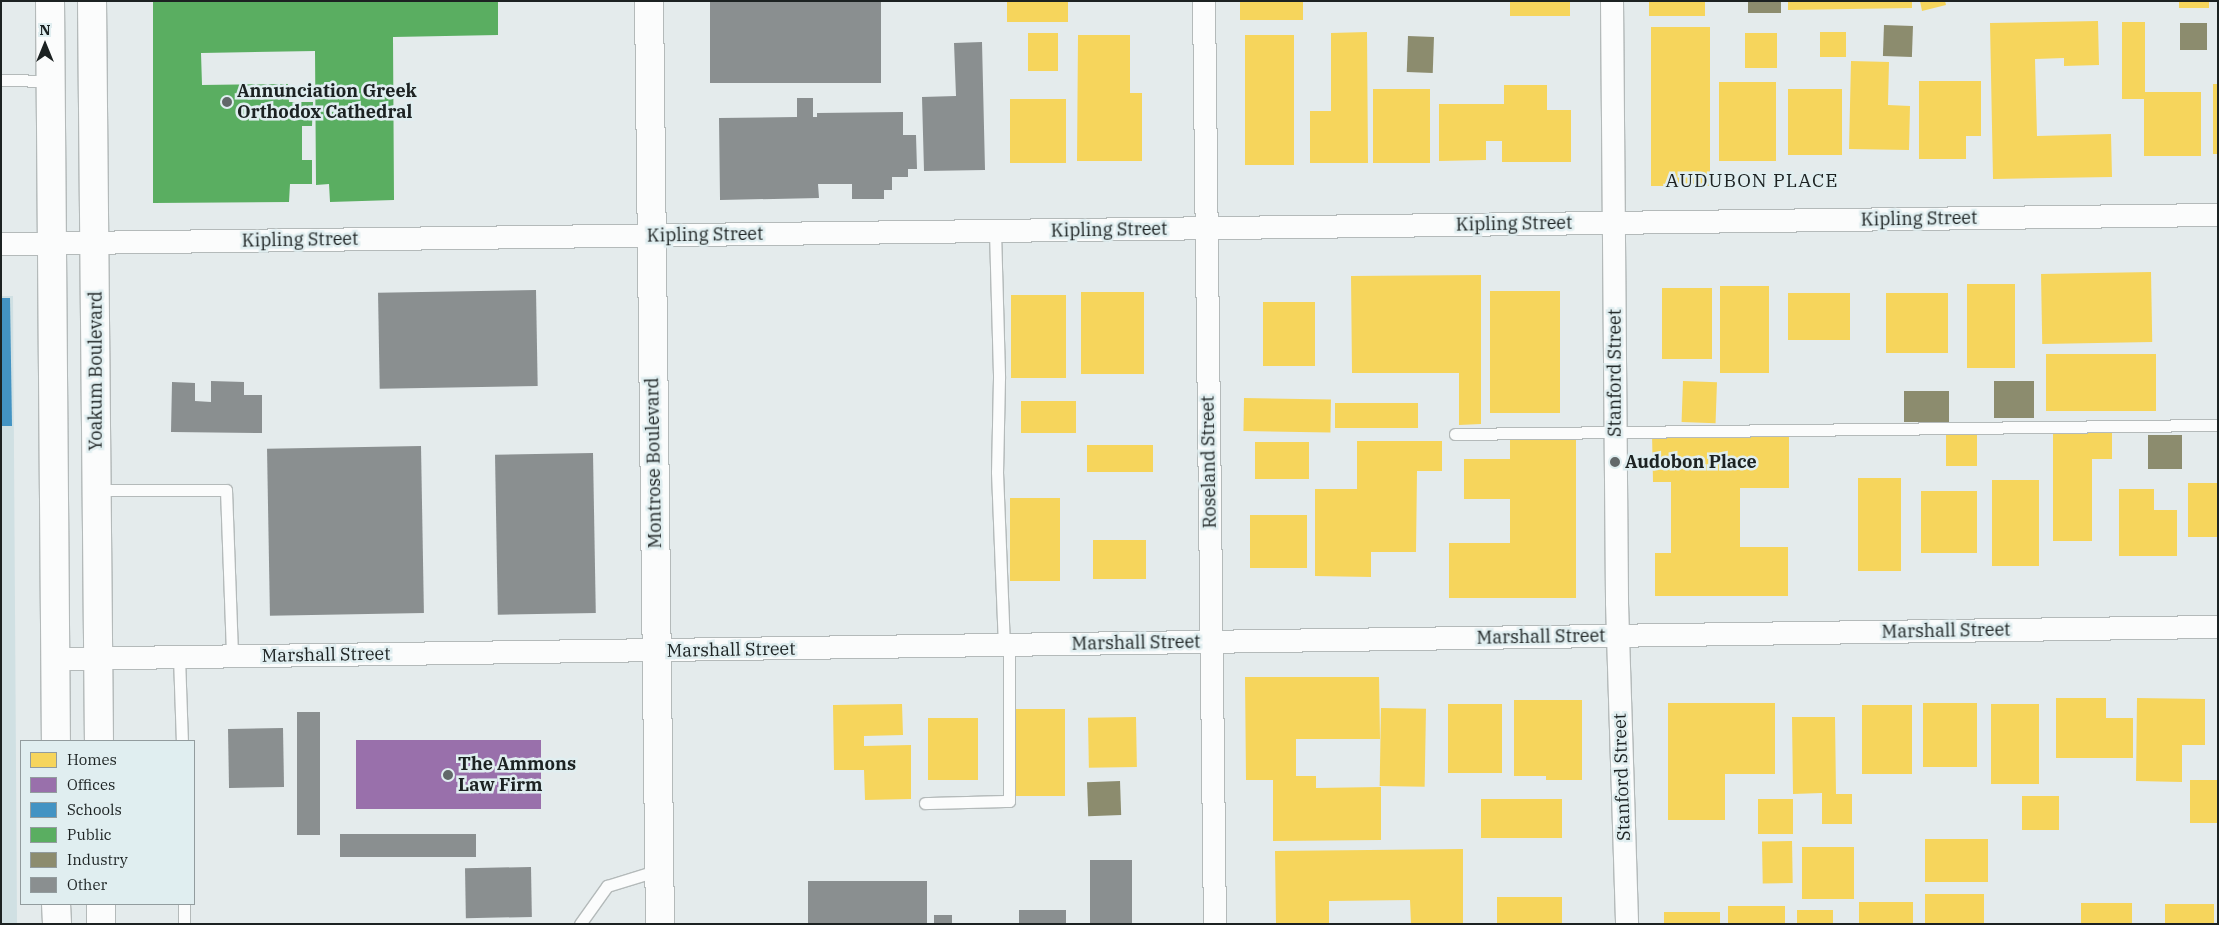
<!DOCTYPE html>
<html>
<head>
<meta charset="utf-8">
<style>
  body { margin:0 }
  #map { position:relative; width:2219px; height:925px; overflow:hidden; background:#e4ebec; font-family:"IBM Plex Serif",serif }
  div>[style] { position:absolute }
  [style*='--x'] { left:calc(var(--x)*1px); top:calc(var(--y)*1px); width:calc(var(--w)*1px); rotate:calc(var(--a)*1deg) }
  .built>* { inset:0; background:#d0e0e3 }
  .homes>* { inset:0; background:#f6d55c; transform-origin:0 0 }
  .offices>* { inset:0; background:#9970ab; transform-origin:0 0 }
  .schools>* { inset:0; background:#4393c3 }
  .public>* { inset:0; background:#5aae61 }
  .industry>* { inset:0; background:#8c8c6e; transform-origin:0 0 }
  .building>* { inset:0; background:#8a8f90; transform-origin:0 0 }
  .roads { filter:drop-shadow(1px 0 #b4baba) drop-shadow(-1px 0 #b4baba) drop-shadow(0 1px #b4baba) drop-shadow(0 -1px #b4baba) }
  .service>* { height:11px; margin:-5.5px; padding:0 5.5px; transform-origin:5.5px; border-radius:5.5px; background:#fbfcfc }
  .minor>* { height:22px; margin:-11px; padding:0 11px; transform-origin:11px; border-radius:11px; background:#fbfcfc }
  .tertiary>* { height:28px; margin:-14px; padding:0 14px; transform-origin:14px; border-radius:14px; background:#fbfcfc }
  .secondary>* { height:28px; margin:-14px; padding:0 14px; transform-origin:14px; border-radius:14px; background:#fbfcfc }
  .dots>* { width:14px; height:14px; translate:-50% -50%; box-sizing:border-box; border:2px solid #e0eef0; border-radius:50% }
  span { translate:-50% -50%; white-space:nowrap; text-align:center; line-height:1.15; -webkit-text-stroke:5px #e0eef0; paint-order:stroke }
  .poi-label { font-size:18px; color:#1c2222; font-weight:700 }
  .left { translate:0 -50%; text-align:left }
  .street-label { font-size:18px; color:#1c2222 }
  .neighbourhood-label { font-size:19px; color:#1c2222; letter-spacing:1px }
  .frame { position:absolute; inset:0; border:2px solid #1c2222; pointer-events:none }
  .legend { position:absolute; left:20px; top:740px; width:175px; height:165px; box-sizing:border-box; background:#e0eef0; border:1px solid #929c9e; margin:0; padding:6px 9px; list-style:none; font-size:15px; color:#1c2222 }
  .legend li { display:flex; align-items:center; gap:10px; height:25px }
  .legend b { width:25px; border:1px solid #929c9e }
  .north { position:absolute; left:20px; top:20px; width:50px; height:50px; -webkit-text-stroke:4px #e0eef0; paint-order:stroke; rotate:0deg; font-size:14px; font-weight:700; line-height:20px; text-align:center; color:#1c2222 }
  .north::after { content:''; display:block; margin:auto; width:18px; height:22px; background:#1c2222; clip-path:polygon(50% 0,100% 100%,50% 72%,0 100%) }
</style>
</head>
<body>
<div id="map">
  <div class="built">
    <div style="clip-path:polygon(1px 296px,13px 296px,17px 924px,1px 924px)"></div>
  </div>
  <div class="homes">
    <div style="left:1007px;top:1px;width:61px;height:21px"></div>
    <div style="left:1240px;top:1px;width:63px;height:19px"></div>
    <div style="left:1510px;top:1px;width:60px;height:15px"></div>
    <div style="left:1649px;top:1px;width:56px;height:15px"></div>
    <div style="clip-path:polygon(1788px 1px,1912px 1px,1912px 8px,1788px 10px)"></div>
    <div style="clip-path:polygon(1920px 1px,1945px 1px,1946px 5px,1922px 11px)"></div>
    <div style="left:2179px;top:1px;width:30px;height:7px"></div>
    <div style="clip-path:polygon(2098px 21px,2099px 65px,2064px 66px,2064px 58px,2035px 59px,2037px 136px,2111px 134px,2112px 177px,1993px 179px,1990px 23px)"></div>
    <div style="clip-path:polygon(2122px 22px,2145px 22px,2145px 92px,2201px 92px,2201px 156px,2144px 156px,2144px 99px,2122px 99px)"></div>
    <div style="left:1651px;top:27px;width:59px;height:159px"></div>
    <div style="clip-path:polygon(1367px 32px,1368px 163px,1310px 163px,1310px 111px,1331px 111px,1331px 33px)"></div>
    <div style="left:1820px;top:32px;width:26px;height:25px"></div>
    <div style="left:1028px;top:33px;width:30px;height:38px"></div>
    <div style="left:1745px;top:33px;width:32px;height:35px"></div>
    <div style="clip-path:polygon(1078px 35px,1130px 35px,1130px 93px,1142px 93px,1142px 161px,1077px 161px)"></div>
    <div style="left:1245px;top:35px;width:49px;height:130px"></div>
    <div style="clip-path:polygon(1851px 61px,1889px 62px,1888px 105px,1910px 106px,1909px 150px,1849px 149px)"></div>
    <div style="clip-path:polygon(1919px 81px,1981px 81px,1981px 136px,1966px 136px,1966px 159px,1919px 159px)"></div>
    <div style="left:1719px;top:82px;width:57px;height:79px"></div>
    <div style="left:2213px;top:84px;width:5px;height:70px"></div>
    <div style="clip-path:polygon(1504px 85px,1547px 85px,1547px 110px,1571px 110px,1571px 162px,1502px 162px,1502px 141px,1486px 141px,1486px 160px,1439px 161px,1439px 104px,1504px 104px)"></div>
    <div style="left:1373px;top:89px;width:57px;height:74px"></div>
    <div style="left:1788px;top:89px;width:54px;height:66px"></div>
    <div style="left:1010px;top:99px;width:56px;height:64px"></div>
    <div style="left:2151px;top:272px;width:70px;height:110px;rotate:89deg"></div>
    <div style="clip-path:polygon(1481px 275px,1481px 424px,1459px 425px,1459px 373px,1352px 373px,1351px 276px)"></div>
    <div style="left:1967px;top:284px;width:48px;height:84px"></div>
    <div style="left:1720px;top:286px;width:49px;height:87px"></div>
    <div style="left:1662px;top:288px;width:50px;height:71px"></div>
    <div style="left:1490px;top:291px;width:70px;height:122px"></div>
    <div style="left:1081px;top:292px;width:63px;height:82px"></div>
    <div style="left:1788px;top:293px;width:62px;height:47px"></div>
    <div style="left:1886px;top:293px;width:62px;height:60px"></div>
    <div style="left:1011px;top:295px;width:55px;height:83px"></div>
    <div style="left:1263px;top:302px;width:52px;height:64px"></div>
    <div style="left:2046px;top:354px;width:110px;height:57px"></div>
    <div style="left:1683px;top:381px;width:34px;height:41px;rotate:2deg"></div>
    <div style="left:1244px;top:398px;width:87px;height:33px;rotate:1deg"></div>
    <div style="left:1021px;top:401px;width:55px;height:32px"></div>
    <div style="left:1335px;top:403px;width:83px;height:25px"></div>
    <div style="clip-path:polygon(2053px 431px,2112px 431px,2112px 459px,2092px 459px,2092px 541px,2053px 541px)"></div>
    <div style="clip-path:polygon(1789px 432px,1789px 488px,1740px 488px,1740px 547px,1788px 547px,1788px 596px,1655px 596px,1655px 553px,1671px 553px,1671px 482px,1653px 482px,1652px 433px)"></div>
    <div style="left:1946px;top:434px;width:31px;height:32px"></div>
    <div style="clip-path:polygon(1510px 438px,1576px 438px,1576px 598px,1449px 598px,1449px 543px,1510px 543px,1510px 499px,1464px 499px,1464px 459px,1510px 459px)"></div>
    <div style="clip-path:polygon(1357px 441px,1442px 441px,1442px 471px,1417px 471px,1416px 552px,1371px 552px,1371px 577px,1315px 576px,1315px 489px,1357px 489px)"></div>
    <div style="left:1255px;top:442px;width:54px;height:37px"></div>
    <div style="left:1087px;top:445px;width:66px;height:27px"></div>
    <div style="left:1858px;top:478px;width:43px;height:93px"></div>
    <div style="left:1992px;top:480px;width:47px;height:86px"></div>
    <div style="left:2188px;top:483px;width:30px;height:54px"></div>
    <div style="clip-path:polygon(2119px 489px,2154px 489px,2154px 510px,2177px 510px,2177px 556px,2119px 556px)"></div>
    <div style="left:1921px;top:491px;width:56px;height:62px"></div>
    <div style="left:1010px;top:498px;width:50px;height:83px"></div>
    <div style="left:1250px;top:515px;width:57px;height:53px"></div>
    <div style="left:1093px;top:540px;width:53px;height:39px"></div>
    <div style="clip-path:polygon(1245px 677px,1379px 677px,1380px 739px,1296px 739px,1296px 776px,1316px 776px,1316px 788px,1381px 787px,1381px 840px,1273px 841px,1273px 780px,1246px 780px)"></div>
    <div style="clip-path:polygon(2056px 698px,2106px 698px,2106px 718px,2133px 718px,2133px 758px,2056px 758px)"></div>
    <div style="clip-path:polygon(2137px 698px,2205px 699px,2205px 745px,2182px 745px,2182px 782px,2136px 781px)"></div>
    <div style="clip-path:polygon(1514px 700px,1582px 700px,1582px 780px,1546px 780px,1546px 776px,1514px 776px)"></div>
    <div style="clip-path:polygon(1668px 703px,1775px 703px,1775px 774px,1725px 774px,1725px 820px,1668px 820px)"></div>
    <div style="left:1923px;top:703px;width:54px;height:64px"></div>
    <div style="clip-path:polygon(902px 704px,903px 735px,864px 736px,864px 746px,911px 745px,911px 799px,865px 800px,864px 770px,834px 770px,833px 705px)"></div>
    <div style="left:1448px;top:704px;width:54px;height:69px"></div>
    <div style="left:1991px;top:704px;width:48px;height:80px"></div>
    <div style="left:1862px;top:705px;width:50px;height:69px"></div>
    <div style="left:1381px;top:708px;width:45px;height:78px;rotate:1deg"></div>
    <div style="left:1016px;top:709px;width:49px;height:87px"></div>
    <div style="left:1136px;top:717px;width:50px;height:48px;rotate:89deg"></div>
    <div style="clip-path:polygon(1792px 717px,1835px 717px,1836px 794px,1852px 794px,1852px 824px,1822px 824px,1822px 793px,1793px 794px)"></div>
    <div style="left:928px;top:718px;width:50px;height:62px"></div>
    <div style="left:2190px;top:780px;width:28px;height:43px"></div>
    <div style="left:2022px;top:796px;width:37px;height:34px"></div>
    <div style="left:1481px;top:799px;width:81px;height:39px"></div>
    <div style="left:1758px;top:799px;width:35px;height:35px"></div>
    <div style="left:1925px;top:839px;width:63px;height:43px"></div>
    <div style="left:1792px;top:841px;width:42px;height:30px;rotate:89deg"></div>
    <div style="left:1802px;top:847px;width:52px;height:52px"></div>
    <div style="clip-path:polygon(1463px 849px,1463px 924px,1411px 924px,1410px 900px,1329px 901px,1329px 924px,1276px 924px,1275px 851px)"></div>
    <div style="left:1925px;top:894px;width:59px;height:30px"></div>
    <div style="left:1497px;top:897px;width:65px;height:27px"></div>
    <div style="left:1859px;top:902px;width:54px;height:22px"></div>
    <div style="left:2081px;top:903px;width:51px;height:21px"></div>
    <div style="left:2165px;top:904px;width:49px;height:20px"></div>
    <div style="left:1728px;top:906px;width:57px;height:18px"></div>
    <div style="left:1797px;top:910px;width:36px;height:14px"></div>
    <div style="left:1664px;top:912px;width:56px;height:12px"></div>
  </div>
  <div class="offices">
    <div style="left:541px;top:740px;width:69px;height:185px;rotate:90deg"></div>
  </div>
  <div class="schools">
    <div style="clip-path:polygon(1px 298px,10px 298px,12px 426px,1px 426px)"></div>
  </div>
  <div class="public">
    <div style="clip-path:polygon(153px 1px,498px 1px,498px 35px,393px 37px,394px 200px,330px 202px,329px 184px,316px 185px,315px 51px,201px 53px,202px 85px,288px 84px,289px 102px,313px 102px,312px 126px,302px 126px,302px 160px,312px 160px,312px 184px,290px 184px,289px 202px,153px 203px)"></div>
  </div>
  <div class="industry">
    <div style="left:1748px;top:1px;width:33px;height:12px"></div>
    <div style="left:2180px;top:23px;width:27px;height:27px"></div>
    <div style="left:1884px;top:25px;width:29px;height:31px;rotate:2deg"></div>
    <div style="left:1408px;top:36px;width:26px;height:36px;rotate:2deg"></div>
    <div style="left:2034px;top:381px;width:37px;height:40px;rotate:90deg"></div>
    <div style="left:1904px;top:391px;width:45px;height:31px"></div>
    <div style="left:2148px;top:435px;width:34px;height:34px"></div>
    <div style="left:1120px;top:781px;width:34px;height:33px;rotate:88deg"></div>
  </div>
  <div class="building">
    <div style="left:710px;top:1px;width:171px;height:82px"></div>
    <div style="clip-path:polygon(982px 42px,985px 170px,924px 171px,922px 97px,956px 96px,954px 43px)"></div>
    <div style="clip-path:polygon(797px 98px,813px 98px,813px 117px,817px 117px,817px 113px,903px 112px,903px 135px,916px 135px,917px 169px,908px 169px,908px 177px,892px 177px,892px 190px,884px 190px,884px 199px,852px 199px,852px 184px,818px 184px,819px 198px,720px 200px,719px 118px,797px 117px)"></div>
    <div style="left:536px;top:290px;width:96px;height:158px;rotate:89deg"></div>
    <div style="clip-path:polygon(211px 381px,244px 382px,244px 395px,262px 395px,262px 433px,171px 432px,172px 382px,195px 383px,195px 401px,211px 402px)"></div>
    <div style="left:421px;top:446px;width:167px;height:154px;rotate:89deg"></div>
    <div style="left:593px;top:453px;width:160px;height:98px;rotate:89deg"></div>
    <div style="left:297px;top:712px;width:23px;height:123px"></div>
    <div style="left:283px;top:728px;width:59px;height:55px;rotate:89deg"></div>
    <div style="left:476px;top:834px;width:23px;height:136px;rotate:90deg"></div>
    <div style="left:1090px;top:860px;width:42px;height:64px"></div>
    <div style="left:531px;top:867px;width:50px;height:66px;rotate:89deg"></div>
    <div style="left:927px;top:881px;width:43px;height:119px;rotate:90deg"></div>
    <div style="left:1019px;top:910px;width:47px;height:14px"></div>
    <div style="left:934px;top:915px;width:18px;height:9px"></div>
  </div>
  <div class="roads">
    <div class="service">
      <div style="--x:1;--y:80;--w:50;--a:1.1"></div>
      <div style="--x:995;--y:231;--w:147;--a:88.4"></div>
      <div style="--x:999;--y:378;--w:94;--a:91.2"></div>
      <div style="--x:997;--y:472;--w:173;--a:87.7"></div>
      <div style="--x:1455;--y:434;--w:763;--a:-0.68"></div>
      <div style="--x:97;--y:490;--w:129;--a:0"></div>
      <div style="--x:226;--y:490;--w:166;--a:87.9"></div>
      <div style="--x:179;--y:657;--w:84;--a:88"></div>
      <div style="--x:925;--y:803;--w:84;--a:-1.4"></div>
      <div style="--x:1009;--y:801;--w:156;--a:-90"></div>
      <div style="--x:184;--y:904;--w:20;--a:90"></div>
      <div style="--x:580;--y:924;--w:47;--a:-54.6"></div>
      <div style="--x:607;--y:886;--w:54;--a:-17.1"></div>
    </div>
    <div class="minor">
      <div style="--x:1204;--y:1;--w:923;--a:89.32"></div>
      <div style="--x:1612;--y:1;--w:602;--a:89.52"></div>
      <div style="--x:1617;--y:603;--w:321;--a:88.2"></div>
      <div style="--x:1;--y:244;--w:2217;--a:-0.75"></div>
      <div style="--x:55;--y:659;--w:2163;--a:-0.85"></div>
    </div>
    <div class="tertiary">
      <div style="--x:50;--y:1;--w:740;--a:89.54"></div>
      <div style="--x:92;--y:1;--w:740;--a:89.46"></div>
      <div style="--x:56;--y:904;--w:20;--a:87"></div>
      <div style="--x:101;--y:904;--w:20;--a:90"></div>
    </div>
    <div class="secondary">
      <div style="--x:649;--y:1;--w:923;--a:89.32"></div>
    </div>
  </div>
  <div class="dots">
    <div style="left:227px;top:102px;background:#626869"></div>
    <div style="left:1615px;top:462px;background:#626869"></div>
    <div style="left:448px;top:775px;background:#626869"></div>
  </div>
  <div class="poi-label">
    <span class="left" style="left:237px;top:102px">Annunciation Greek<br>Orthodox Cathedral</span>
    <span class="left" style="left:1625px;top:462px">Audobon Place</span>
    <span class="left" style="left:458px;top:775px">The Ammons<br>Law Firm</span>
  </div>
  <div class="street-label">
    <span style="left:1919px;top:219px;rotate:-1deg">Kipling Street</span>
    <span style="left:1514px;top:224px;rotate:-1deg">Kipling Street</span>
    <span style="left:1109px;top:230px;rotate:-1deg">Kipling Street</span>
    <span style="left:705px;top:235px;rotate:-1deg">Kipling Street</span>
    <span style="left:300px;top:240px;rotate:-1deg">Kipling Street</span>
    <span style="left:96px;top:371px;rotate:-90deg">Yoakum Boulevard</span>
    <span style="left:1615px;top:373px;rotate:-90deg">Stanford Street</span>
    <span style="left:1209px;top:462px;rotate:-91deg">Roseland Street</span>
    <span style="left:654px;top:463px;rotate:-91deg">Montrose Boulevard</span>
    <span style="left:1946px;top:631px;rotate:-1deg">Marshall Street</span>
    <span style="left:1541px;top:637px;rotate:-1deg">Marshall Street</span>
    <span style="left:1136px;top:643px;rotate:-1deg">Marshall Street</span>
    <span style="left:731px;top:650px;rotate:-1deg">Marshall Street</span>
    <span style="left:326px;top:655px;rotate:-1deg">Marshall Street</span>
    <span style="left:1622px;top:777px;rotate:-92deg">Stanford Street</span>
  </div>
  <div class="neighbourhood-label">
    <span style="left:1752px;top:181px">AUDUBON PLACE</span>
  </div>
  <div class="frame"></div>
  <ul class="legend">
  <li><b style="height:14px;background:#f6d55c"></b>Homes</li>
  <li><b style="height:14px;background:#9970ab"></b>Offices</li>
  <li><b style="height:14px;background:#4393c3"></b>Schools</li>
  <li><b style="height:14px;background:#5aae61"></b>Public</li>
  <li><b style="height:14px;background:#8c8c6e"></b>Industry</li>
  <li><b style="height:14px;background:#8a8f90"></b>Other</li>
  </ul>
  <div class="north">N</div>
</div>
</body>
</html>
